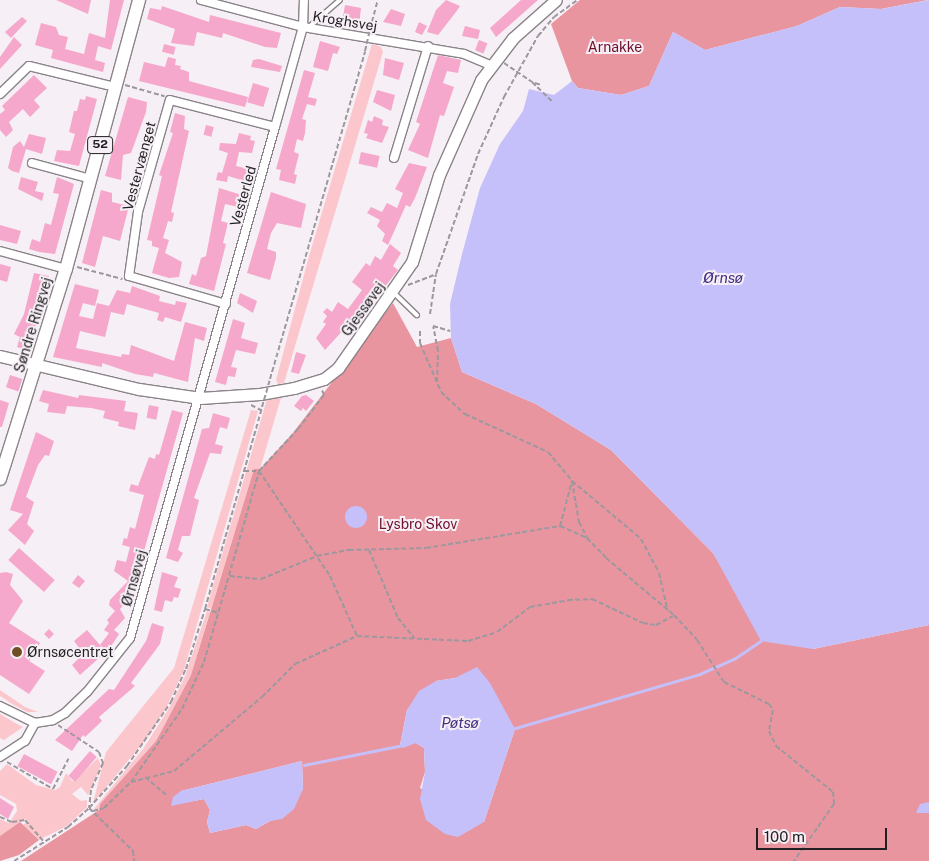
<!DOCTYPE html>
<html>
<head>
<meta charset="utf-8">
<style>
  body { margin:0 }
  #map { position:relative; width:929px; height:861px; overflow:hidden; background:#f6eff5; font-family:"Public Sans",sans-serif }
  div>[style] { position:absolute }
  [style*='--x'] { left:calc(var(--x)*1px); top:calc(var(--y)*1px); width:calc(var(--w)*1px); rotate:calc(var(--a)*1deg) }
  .green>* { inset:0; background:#fcc7cc }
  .forest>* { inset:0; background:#e895a0 }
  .water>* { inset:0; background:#c5c0fa }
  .round { border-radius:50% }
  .stream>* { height:2.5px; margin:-1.25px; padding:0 1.25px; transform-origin:1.25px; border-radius:1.25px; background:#c5c0fa }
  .building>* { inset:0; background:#f5a8cb; transform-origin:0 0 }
  .path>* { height:2px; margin-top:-1px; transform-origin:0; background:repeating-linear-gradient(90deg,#9d989d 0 5px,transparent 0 7.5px) }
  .roads { filter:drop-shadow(1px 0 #8a8489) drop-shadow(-1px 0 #8a8489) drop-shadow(0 1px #8a8489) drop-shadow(0 -1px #8a8489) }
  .lane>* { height:4px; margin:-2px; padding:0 2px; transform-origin:2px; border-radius:2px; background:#fff }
  .street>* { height:8px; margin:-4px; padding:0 4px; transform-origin:4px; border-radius:4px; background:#fff }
  .secondary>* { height:11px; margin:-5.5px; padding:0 5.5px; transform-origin:5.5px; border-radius:5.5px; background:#fff }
  .primary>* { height:12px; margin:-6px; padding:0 6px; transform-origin:6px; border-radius:6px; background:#fff }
  .path-bridge>* { height:2px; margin-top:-1px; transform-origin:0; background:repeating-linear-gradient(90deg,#9d989d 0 5px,transparent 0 7.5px) }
  .dots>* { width:14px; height:14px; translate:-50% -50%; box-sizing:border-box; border:2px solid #f6eff5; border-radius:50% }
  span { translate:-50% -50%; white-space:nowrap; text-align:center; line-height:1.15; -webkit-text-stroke:4px #f6eff5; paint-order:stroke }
  .shield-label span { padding:1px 4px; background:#f6eff5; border:1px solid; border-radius:4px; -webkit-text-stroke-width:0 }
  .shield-label { font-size:12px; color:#211f21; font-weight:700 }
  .street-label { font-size:14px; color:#211f21 }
  .park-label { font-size:14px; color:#710e2b }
  .poi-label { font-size:14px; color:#211f21 }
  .left { translate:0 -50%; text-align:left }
  .water-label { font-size:15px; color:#433183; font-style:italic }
  .scale { position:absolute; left:756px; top:828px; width:131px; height:22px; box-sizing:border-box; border:2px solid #211f21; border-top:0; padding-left:6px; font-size:15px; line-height:18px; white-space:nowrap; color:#211f21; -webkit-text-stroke:4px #f6eff5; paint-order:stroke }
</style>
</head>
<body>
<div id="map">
  <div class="green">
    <div style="clip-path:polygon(372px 44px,381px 47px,383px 52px,284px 383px,278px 384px,276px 380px,309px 256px)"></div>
    <div style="clip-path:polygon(281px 398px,260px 469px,254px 469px,211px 609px,207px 607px,267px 399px)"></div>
    <div style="clip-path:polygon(251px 410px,258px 411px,184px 670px,166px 708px,147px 738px,93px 803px,106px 752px,174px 668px)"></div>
    <div style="clip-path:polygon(207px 611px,210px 612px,191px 675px,156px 741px,100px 804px,99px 810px,94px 809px,143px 749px,171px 705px,185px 676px)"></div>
    <div style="clip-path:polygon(0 690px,25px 707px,38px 712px,27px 712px,14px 705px,0 696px)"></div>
    <div style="clip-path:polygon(0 714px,17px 724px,23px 727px,4px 740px,0 738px)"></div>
    <div style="clip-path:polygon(98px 758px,101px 766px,88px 795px,81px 787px,72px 794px,81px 801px,87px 800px,87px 807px,67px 826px,39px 840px,23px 825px,28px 821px,25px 819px,0 836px,0 819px,9px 823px,17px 811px,16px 804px,0 795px,0 771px,7px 764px,36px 785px,55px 790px,60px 787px,66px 773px,72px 781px,75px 780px)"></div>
  </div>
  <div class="forest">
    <div style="clip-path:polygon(580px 0,928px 0,881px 9px,840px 7px,797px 26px,705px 50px,673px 32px,649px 86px,621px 95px,578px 88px,572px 81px,551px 24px)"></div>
    <div style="clip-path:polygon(evenodd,393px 303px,417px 347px,451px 338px,462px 372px,536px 404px,611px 450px,713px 553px,737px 593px,813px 649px,929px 625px,929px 861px,21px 861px,99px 810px,100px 804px,156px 741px,191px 675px,254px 469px,260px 469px,292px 434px,393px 303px,455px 678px,508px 719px,515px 729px,484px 822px,420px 788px,425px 772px,424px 748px,416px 743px,400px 745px,407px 710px,436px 681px,455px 678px,393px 303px,302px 761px,303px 789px,282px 818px,270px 821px,256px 829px,246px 825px,210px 833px,207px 822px,210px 810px,204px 799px,172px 805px,181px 791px,302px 761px)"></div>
    <div style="clip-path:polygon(20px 822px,39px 840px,19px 855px,0 861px,0 836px)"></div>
  </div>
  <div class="water">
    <div style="clip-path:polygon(929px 0,929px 625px,813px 649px,761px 641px,713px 553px,611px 450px,536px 404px,462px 372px,451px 338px,450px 304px,462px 254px,480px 188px,500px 144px,523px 111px,529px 89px,554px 95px,572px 81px,578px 88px,621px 95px,649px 86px,673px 32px,705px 50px,797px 26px,840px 7px,881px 9px)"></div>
    <div class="round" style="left:345px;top:506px;width:22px;height:22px"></div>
    <div style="clip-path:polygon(477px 667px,490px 683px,515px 729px,484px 822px,458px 837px,445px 834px,426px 820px,420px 799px,425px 772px,424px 748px,416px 743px,403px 748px,400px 745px,407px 710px,419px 691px,436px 681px,455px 678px)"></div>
    <div style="clip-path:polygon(302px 761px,303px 789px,294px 809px,282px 819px,270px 821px,256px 829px,246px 825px,210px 833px,207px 822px,210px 810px,204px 799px,171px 806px,173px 797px,181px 791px)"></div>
    <div style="clip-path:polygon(929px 802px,929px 813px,916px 813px,920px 804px)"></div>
  </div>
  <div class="stream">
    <div style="--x:512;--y:729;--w:196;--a:-16.3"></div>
    <div style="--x:700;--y:674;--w:37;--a:-24"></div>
    <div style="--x:734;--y:659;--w:32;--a:-34"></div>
    <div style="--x:304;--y:765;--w:101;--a:-11.4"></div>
  </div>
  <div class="building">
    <div style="clip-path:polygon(56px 0,91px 0,88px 14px)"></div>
    <div style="clip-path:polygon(110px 0,124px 0,111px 50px,98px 46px,95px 60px,105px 63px,103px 72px,51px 58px,53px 50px,35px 45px,41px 23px,56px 27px,59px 35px,68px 37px,65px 49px,84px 54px,89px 33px,105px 38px)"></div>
    <div style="clip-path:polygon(446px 0,460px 6px,456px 12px,438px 35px,427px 32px,436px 10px)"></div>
    <div style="clip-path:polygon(521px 0,538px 0,496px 37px,490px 28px)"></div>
    <div style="clip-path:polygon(345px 5px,361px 8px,359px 26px,351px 25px,352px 18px,343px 17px)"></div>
    <div style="clip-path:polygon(162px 6px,209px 22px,210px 15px,281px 33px,278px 44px,277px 48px,265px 47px,223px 33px,222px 38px,197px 32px,194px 46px,171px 43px,175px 29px,147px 19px,150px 8px,161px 10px)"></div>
    <div style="clip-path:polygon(391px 9px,405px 14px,401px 26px,383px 22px)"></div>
    <div style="clip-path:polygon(22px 17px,27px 21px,11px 38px,5px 32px)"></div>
    <div style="clip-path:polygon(419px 22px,427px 26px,422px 35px,415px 32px)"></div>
    <div style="clip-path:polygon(465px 26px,480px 30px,478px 39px,462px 36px)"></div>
    <div style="clip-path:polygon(14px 37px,22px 45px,0 69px,0 57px)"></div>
    <div style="left:479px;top:40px;width:9px;height:11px;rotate:21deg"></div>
    <div style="clip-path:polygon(320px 41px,340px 47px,337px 54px,333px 53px,328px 71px,313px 67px)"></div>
    <div style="left:164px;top:44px;width:12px;height:8px;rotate:14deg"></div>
    <div style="clip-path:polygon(438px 55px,461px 60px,458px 73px,447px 71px,443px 83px,454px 87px,444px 116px,440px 115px,428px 158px,408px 150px,420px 124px,416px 122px)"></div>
    <div style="clip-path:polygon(168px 57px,176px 59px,175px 65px,181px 66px,180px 69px,189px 72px,189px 81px,248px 97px,245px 107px,139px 81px,144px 62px,165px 67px)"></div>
    <div style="clip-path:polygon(385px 58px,404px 63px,399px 80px,383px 75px)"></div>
    <div style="clip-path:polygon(259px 59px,282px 66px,280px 72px,251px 67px,253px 60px)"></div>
    <div style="clip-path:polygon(304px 70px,315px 73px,308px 97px,317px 99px,315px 106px,307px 104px,302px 119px,306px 120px,305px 133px,303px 141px,297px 139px,294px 152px,299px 154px,294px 174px,297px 175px,295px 184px,279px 180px,281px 170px,276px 169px)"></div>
    <div style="clip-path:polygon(34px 75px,47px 88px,34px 100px,40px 107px,30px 117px,23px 109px,9px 122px,13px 130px,6px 137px,0 130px,0 114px,5px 110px,2px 106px)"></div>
    <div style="left:253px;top:83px;width:17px;height:20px;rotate:17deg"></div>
    <div style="clip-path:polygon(377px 90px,395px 95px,391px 111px,373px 102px)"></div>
    <div style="clip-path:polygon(86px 96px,97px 99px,79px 166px,54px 161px,57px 150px,70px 151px,75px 134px,69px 132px,74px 111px,77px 111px,80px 99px,85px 100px)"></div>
    <div style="clip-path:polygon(128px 97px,147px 102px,146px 112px,131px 153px,123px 155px,121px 180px,105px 176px)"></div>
    <div style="clip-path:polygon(175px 113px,185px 116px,184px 129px,189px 131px,171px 212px,174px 213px,172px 222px,168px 221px,163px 238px,169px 240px,165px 253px,182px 262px,179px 277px,169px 278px,152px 273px,159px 248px,152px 246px,152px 241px,147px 240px,162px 176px,159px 175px,173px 133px,170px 132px)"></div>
    <div style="clip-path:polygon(374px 116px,383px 120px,382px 125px,389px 127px,382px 143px,366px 138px,368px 134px,364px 133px,368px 120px,372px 122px)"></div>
    <div style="left:206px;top:125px;width:8px;height:10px;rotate:14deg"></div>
    <div style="clip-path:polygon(239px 133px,251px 136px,250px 140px,255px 141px,252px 153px,239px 152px,236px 166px,248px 169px,245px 181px,228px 176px,227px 182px,216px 180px,218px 172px,222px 173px,228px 153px,219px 150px,220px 143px,236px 144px)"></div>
    <div style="clip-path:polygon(29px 134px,46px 138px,42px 154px,26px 149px,19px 173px,12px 171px,8px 168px,13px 147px,20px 141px,24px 147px)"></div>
    <div style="left:361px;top:152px;width:19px;height:12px;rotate:12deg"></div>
    <div style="clip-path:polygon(409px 163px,427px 167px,415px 198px,410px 207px,406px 205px,388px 245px,382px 241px,385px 234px,377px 226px,380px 220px,367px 213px,371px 207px,382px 212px,387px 203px,397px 208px,403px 193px,395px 189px)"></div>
    <div style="clip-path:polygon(21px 177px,38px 182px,35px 191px,44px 193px,42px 201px,18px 189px)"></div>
    <div style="clip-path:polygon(57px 177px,74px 184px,55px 254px,39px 252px,29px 249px,32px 239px,40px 242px,45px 223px,51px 225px,59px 194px,53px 193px)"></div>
    <div style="clip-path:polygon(219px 188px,242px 195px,238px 207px,225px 204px,221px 221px,228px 223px,223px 243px,226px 244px,214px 291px,189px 284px,192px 274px,196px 276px,201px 258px,206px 256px)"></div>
    <div style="clip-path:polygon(101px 190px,112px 193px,112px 202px,129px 206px,120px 241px,103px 236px,95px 267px,82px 263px)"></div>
    <div style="clip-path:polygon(271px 192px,306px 204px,301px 228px,277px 223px,271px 233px,267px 249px,276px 252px,276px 258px,270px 280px,247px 273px)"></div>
    <div style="clip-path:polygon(0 225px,21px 231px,17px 244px,0 240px)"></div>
    <div style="clip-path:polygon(390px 244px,401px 253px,393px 266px,398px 270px,360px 319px,356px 316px,325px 350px,316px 338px,326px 324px,323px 322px,327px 316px,323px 312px,327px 308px,332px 312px,338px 302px,348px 309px,362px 290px,352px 282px,366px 263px,370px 266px,375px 256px,381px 260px)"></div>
    <div style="clip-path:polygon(0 264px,11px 267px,7px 282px,0 280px)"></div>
    <div style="clip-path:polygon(34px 273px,49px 276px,29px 351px,17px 347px,20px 337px,14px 334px,24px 314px)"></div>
    <div style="clip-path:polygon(75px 284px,99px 290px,95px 306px,83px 303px,79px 316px,93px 319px,97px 303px,109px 306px,117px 290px,130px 293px,132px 286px,160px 296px,159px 301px,175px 305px,176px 301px,187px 303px,181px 322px,165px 317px,163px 322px,157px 320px,159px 313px,127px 304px,124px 315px,111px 312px,105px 337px,80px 331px,76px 348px,121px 357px,122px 354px,129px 355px,131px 345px,174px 361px,185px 322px,207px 328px,204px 341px,195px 338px,188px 382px,154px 373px,153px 377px,135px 374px,102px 363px,102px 367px,53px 357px)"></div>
    <div style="clip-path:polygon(240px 293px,257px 301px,253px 313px,237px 303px)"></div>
    <div style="clip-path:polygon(233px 319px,245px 323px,241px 338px,258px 343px,255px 354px,236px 350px,231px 367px,237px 368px,235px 377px,228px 376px,226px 385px,215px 382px)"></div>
    <div style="clip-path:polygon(296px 352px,306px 355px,299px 374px,291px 372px)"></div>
    <div style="left:10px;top:375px;width:13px;height:13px;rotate:18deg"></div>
    <div style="clip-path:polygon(43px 390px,78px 398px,79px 395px,126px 401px,124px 411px,138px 413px,135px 430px,118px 426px,119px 422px,103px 418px,105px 411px,91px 408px,67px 406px,65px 414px,47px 412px,49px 404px,39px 401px)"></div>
    <div style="clip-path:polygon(306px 395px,314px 401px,306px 411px,303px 408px,301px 411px,294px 406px,302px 396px)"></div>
    <div style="clip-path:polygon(0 400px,9px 403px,2px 427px,0 427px)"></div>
    <div style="left:149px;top:405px;width:10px;height:13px;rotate:11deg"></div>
    <div style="clip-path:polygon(172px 410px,183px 413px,131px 597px,120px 609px,125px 618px,114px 630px,119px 634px,110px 648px,80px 675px,72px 665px,79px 658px,75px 653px,80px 649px,74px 641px,87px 630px,100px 645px,109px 633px,104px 630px,109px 623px,107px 620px,115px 611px,109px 605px,110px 600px,128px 581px,114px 571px,117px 560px,126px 562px,130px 547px,122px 545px,124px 538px,127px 539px,130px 527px,135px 529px,144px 495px,129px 491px,131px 484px,138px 486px,149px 457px,155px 459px,156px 454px,159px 455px)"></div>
    <div style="clip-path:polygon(213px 413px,230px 418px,227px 429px,220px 427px,215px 444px,223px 446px,221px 454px,210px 453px,194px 498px,199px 500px,190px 536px,182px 536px,178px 550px,183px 553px,178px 562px,166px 558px,202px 429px,209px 428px)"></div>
    <div style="clip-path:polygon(36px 432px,54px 441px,49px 456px,45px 455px,38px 465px,26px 497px,34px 502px,27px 524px,34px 531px,25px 545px,8px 530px,23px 514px,10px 510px)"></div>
    <div style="left:19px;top:548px;width:48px;height:16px;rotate:42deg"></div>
    <div style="clip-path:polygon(6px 572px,13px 574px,10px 585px,23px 601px,9px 623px,40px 643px,29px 661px,45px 671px,29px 694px,0 675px,0 573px)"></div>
    <div style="clip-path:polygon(162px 572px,178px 577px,174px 587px,181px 589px,178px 598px,174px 597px,172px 602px,165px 600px,162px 612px,154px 610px)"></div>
    <div style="clip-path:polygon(78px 575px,85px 581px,79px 588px,72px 583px)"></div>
    <div style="clip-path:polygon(152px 623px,164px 627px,160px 644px,131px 683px,135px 686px,99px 717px,102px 721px,85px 737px,83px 735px,72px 751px,55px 740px,109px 689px,114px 690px,146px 641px)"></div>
    <div style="left:49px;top:629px;width:7px;height:7px;rotate:45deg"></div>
    <div style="left:90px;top:751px;width:9px;height:33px;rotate:41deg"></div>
    <div style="left:24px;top:754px;width:38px;height:14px;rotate:28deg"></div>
    <div style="clip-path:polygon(0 798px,14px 807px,8px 819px,0 814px)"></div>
  </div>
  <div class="path">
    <div style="--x:370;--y:29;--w:30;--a:-75"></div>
    <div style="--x:504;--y:63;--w:34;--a:34"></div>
    <div style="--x:532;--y:82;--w:29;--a:44"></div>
    <div style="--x:535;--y:83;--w:6;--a:18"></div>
    <div style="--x:125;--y:85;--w:41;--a:15.8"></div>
    <div style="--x:77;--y:267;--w:47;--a:14.9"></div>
    <div style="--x:408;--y:285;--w:30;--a:-21"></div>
    <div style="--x:430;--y:314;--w:40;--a:-81.5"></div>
    <div style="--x:436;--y:274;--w:127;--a:-70.7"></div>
    <div style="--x:478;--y:154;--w:63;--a:-65.5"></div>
    <div style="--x:504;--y:97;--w:70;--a:-60.9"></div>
    <div style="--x:538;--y:36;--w:25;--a:-50"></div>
    <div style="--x:554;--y:17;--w:29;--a:-36"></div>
    <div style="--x:420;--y:331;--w:12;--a:90"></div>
    <div style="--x:420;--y:343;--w:53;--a:66.8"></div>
    <div style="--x:441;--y:392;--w:33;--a:43"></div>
    <div style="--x:465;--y:414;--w:91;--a:24.6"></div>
    <div style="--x:548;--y:452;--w:38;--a:50"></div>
    <div style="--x:572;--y:481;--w:42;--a:80.3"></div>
    <div style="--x:579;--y:522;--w:18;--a:63"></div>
    <div style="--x:587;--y:538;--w:28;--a:46"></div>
    <div style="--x:606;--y:558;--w:89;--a:40"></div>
    <div style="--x:674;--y:615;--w:34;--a:47"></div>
    <div style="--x:697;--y:640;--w:50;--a:57.3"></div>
    <div style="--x:724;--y:682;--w:50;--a:26.1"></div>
    <div style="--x:769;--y:704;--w:7;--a:56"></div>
    <div style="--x:773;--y:710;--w:21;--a:101"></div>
    <div style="--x:769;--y:731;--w:17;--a:65"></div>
    <div style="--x:776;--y:746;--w:73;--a:38.9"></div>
    <div style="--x:833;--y:792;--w:12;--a:85"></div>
    <div style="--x:834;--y:804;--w:70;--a:125.1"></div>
    <div style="--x:270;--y:379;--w:341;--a:-73.8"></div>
    <div style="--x:437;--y:382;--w:31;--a:-88"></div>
    <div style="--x:438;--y:351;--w:25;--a:-101"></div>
    <div style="--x:433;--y:326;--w:18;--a:16"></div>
    <div style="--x:251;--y:405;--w:11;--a:27"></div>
    <div style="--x:244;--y:471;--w:15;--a:0"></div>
    <div style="--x:259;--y:471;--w:57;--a:-47.1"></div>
    <div style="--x:298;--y:429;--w:43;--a:-52.6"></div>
    <div style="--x:324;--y:395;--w:5;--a:-112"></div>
    <div style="--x:560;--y:526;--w:47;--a:-75.1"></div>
    <div style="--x:572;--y:481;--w:90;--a:40"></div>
    <div style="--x:641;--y:539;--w:38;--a:62"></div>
    <div style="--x:659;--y:573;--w:39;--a:77"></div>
    <div style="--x:369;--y:550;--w:74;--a:66.9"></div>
    <div style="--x:398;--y:618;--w:26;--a:51"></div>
    <div style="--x:230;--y:576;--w:31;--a:6"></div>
    <div style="--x:261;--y:579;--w:61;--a:-22.3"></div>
    <div style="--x:317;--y:556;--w:33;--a:-11"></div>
    <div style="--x:349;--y:550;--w:77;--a:-1.5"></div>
    <div style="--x:426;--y:548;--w:136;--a:-9.3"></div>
    <div style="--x:560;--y:526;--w:30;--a:24"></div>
    <div style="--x:205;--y:609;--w:15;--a:16"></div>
    <div style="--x:58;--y:725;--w:49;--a:33.4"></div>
    <div style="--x:99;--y:752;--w:12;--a:70"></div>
    <div style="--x:103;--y:763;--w:30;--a:114"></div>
    <div style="--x:91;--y:790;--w:18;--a:96"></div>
    <div style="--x:89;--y:808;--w:62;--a:44.3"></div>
    <div style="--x:133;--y:851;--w:10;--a:84"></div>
    <div style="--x:7;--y:762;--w:53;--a:30.4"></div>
    <div style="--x:53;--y:789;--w:34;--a:-63"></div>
    <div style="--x:145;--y:777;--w:30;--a:40"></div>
    <div style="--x:131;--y:782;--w:89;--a:-55.1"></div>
    <div style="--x:182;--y:709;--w:52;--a:-64.9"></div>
    <div style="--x:204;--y:662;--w:199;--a:-73.9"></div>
    <div style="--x:259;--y:471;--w:127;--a:55.9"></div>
    <div style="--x:330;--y:576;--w:66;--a:65.8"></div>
    <div style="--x:93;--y:811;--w:11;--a:-15"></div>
    <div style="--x:104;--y:808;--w:37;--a:-44"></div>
    <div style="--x:131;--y:782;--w:44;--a:-14.3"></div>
    <div style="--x:174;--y:771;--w:115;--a:-40.1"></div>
    <div style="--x:262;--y:697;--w:47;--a:-45"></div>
    <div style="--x:295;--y:664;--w:68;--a:-24.3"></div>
    <div style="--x:357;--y:636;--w:111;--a:2.6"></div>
    <div style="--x:468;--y:641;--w:30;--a:-17"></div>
    <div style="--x:497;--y:632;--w:41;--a:-37.1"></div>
    <div style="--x:530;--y:607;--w:39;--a:-10"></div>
    <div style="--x:568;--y:600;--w:24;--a:-2"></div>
    <div style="--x:592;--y:599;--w:56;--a:25.2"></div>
    <div style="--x:643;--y:623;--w:13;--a:9"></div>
    <div style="--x:656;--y:625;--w:19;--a:-28"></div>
    <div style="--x:0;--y:817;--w:13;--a:23"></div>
    <div style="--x:12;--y:822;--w:13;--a:-9"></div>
    <div style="--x:25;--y:820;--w:30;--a:49"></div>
    <div style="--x:14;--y:861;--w:64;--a:-32.2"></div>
    <div style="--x:68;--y:827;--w:28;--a:-42"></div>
    <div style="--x:89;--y:808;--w:57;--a:-47.9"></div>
    <div style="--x:127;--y:766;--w:78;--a:-55.5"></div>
    <div style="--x:171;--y:702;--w:36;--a:-66"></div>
    <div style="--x:186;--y:669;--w:63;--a:-72.4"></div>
    <div style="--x:205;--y:609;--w:210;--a:-74.2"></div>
  </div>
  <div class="roads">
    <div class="lane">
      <div style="--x:309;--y:27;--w:41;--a:-41.1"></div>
      <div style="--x:394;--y:293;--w:32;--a:44"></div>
    </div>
    <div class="street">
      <div style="--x:201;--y:0;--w:106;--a:14.8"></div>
      <div style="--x:303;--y:27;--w:163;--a:9.5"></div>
      <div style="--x:464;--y:54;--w:28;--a:23"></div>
      <div style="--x:0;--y:94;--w:40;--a:-44"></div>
      <div style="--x:29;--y:66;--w:89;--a:13.7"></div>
      <div style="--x:394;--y:158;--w:117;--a:-73.1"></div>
      <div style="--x:32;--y:163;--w:61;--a:15.2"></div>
      <div style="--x:0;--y:251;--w:68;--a:15.3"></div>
      <div style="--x:226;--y:304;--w:101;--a:-163.9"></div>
      <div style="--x:129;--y:276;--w:65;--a:-82"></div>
      <div style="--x:138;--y:212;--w:116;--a:-74.1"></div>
      <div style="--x:170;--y:100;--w:108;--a:14.4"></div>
      <div style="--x:0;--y:706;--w:39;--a:26"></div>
      <div style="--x:35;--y:723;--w:18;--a:-9"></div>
      <div style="--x:53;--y:720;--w:14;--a:-30"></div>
      <div style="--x:65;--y:713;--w:30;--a:-44"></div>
      <div style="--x:87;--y:692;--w:69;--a:-51.5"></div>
      <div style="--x:130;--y:638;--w:531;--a:-74.16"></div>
      <div style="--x:275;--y:127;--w:104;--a:-74.4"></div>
      <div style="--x:303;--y:27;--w:27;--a:-88"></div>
      <div style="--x:0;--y:757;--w:30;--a:-33"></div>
      <div style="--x:25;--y:741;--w:21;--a:-61"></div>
    </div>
    <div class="secondary">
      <div style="--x:0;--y:356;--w:143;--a:13.4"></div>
      <div style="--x:139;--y:389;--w:62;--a:8.4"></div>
      <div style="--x:200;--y:398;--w:60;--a:-3.8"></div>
      <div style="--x:260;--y:394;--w:35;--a:-10"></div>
      <div style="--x:294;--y:388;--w:31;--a:-17"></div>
      <div style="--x:324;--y:379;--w:18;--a:-38"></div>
      <div style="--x:338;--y:368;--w:129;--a:-55.1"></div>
      <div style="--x:412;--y:262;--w:91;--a:-72.8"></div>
      <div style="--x:439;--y:175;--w:104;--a:-66.1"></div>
      <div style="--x:481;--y:80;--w:53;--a:-52.7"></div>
      <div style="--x:513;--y:38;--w:57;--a:-41.5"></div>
    </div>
    <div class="primary">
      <div style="--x:0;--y:479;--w:220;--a:-72.6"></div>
      <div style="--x:66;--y:269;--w:279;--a:-74.8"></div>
    </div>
  </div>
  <div class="path-bridge">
    <div style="--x:365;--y:51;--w:23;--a:-77"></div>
    <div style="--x:262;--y:407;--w:29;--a:-74"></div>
  </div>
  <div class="dots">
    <div style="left:17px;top:652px;background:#6e5024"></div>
  </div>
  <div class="shield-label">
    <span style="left:100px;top:145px">52</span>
  </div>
  <div class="street-label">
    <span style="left:345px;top:21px;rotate:9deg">Kroghsvej</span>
    <span style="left:139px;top:166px;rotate:-75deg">Vestervænget</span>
    <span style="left:243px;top:196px;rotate:-74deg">Vesterled</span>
    <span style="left:363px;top:309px;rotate:-54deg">Gjessøvej</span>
    <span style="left:33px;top:325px;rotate:-73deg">Søndre Ringvej</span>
    <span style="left:134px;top:578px;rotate:-74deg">Ørnsøvej</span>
  </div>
  <div class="park-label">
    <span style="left:615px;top:47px">Arnakke</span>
    <span style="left:418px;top:524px">Lysbro Skov</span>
  </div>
  <div class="poi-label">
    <span class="left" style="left:27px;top:652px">Ørnsøcentret</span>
  </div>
  <div class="water-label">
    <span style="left:723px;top:278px">Ørnsø</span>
    <span style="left:460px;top:723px">Pøtsø</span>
  </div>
  <div class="scale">100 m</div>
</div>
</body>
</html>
